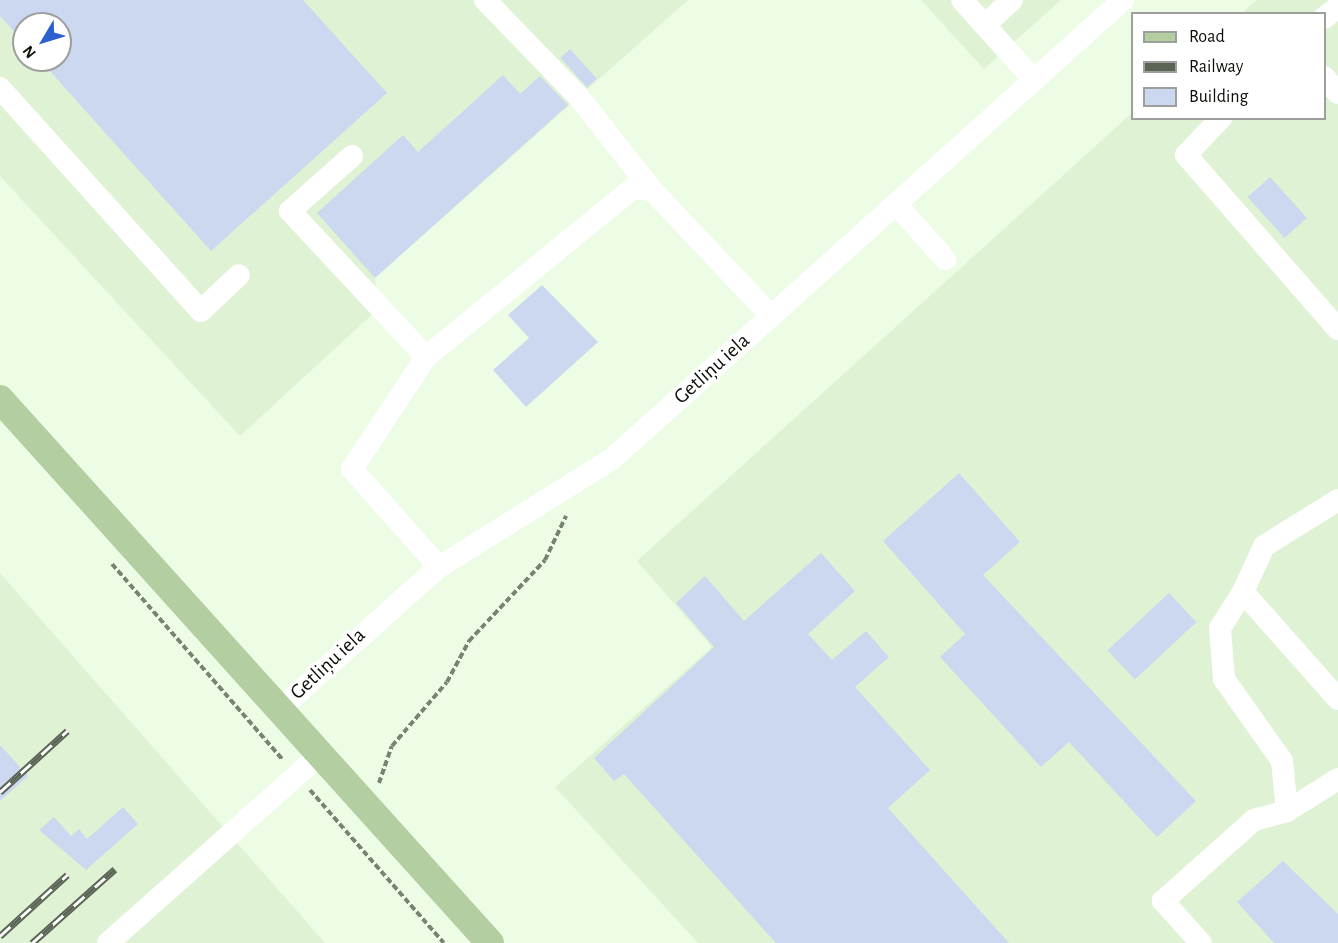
<!DOCTYPE html>
<html>
<head>
<meta charset="utf-8">
<style>
  body { margin:0 }
  #map { position:relative; width:1338px; height:943px; overflow:hidden; background:#edfce4; font-family:"Alegreya Sans",sans-serif }
  div>[style] { position:absolute }
  [style*='--x'] { left:calc(var(--x)*1px); top:calc(var(--y)*1px); width:calc(var(--w)*1px); rotate:calc(var(--a)*1deg) }
  .built>* { inset:0; background:#dff2d4 }
  .building>* { inset:0; background:#cbd8f0; transform-origin:0 0 }
  .path>* { height:4px; margin-top:-2px; transform-origin:0; background:repeating-linear-gradient(90deg,#798373 0 6px,transparent 0 9px) }
  .minor>* { height:22px; margin:-11px; padding:0 11px; transform-origin:11px; border-radius:11px; background:#fff }
  .major>* { height:28px; margin:-14px; padding:0 14px; transform-origin:14px; border-radius:14px; background:#b3cea1 }
  .rail>* { height:7px; margin-top:-3.5px; transform-origin:0; background:repeating-linear-gradient(90deg,#fff 0 14px,#5c6456 0 28px); box-sizing:border-box; border-block:2px solid #5c6456 }
  span { translate:-50% -50%; white-space:nowrap; text-align:center; line-height:1.15; -webkit-text-stroke:6px #fff; paint-order:stroke }
  .street-label { font-size:21px; color:#0a0f07 }
  .legend { position:absolute; left:1131px; top:12px; width:195px; height:108px; box-sizing:border-box; background:#fff; border:2px solid #9d9f9c; margin:0; padding:8px 10px; list-style:none; font-size:18px; color:#0a0f07 }
  .legend li { display:flex; align-items:center; gap:12px; height:30px }
  .legend b { width:30px; border:2px solid #9d9f9c }
  .north { position:absolute; left:12px; top:12px; width:60px; height:60px; box-sizing:border-box; background:#fff; border:2px solid #9d9f9c; border-radius:50%; rotate:232deg; font-size:16px; font-weight:700; line-height:24px; text-align:center; color:#0a0f07 }
  .north::after { content:''; display:block; margin:auto; width:21px; height:27px; background:#2d61cf; clip-path:polygon(50% 0,100% 100%,50% 72%,0 100%) }
</style>
</head>
<body>
<div id="map">
  <div class="built">
    <div style="clip-path:polygon(evenodd,0 0,688px 0,375px 278px,377px 310px,240px 436px,0 176px,0 0,24px 24px,60px 24px,60px 60px,24px 60px,24px 24px)"></div>
    <div style="clip-path:polygon(921px 0,1061px 0,984px 69px)"></div>
    <div style="clip-path:polygon(1257px 0,1338px 0,1338px 943px,698px 943px,555px 787px,712px 647px,637px 561px,1132px 113px,1132px 118px,1324px 118px,1324px 14px,1242px 13px)"></div>
    <div style="clip-path:polygon(0 573px,325px 943px,0 943px)"></div>
  </div>
  <div class="building">
    <div style="clip-path:polygon(0 0,303px 0,387px 93px,211px 251px,40px 60px,60px 60px,60px 24px,24px 24px,24px 42px,0 16px)"></div>
    <div style="left:570px;top:49px;width:40px;height:13px;rotate:48deg"></div>
    <div style="clip-path:polygon(503px 75px,520px 94px,540px 76px,568px 105px,375px 278px,317px 213px,403px 135px,418px 152px)"></div>
    <div style="left:1270px;top:177px;width:55px;height:30px;rotate:48deg"></div>
    <div style="clip-path:polygon(542px 285px,598px 342px,526px 407px,493px 370px,529px 338px,508px 315px)"></div>
    <div style="clip-path:polygon(959px 473px,1020px 542px,983px 575px,1196px 801px,1157px 837px,1069px 742px,1041px 767px,940px 657px,965px 634px,883px 541px)"></div>
    <div style="clip-path:polygon(821px 553px,855px 591px,808px 634px,832px 660px,866px 631px,889px 657px,855px 687px,930px 770px,888px 808px,1009px 943px,776px 943px,624px 774px,614px 781px,594px 758px,714px 647px,676px 603px,705px 576px,744px 621px)"></div>
    <div style="left:1169px;top:593px;width:40px;height:84px;rotate:47deg"></div>
    <div style="clip-path:polygon(0 745px,28px 776px,0 801px)"></div>
    <div style="clip-path:polygon(123px 807px,138px 824px,86px 870px,39px 830px,54px 817px,71px 836px,79px 829px,87px 839px)"></div>
    <div style="clip-path:polygon(1283px 861px,1338px 914px,1338px 943px,1274px 943px,1237px 902px)"></div>
  </div>
  <div class="path">
    <div style="--x:112;--y:564;--w:260;--a:48.9"></div>
    <div style="--x:379;--y:783;--w:39;--a:-71"></div>
    <div style="--x:392;--y:746;--w:84;--a:-49.3"></div>
    <div style="--x:447;--y:682;--w:47;--a:-61.8"></div>
    <div style="--x:469;--y:641;--w:111;--a:-46.8"></div>
    <div style="--x:545;--y:560;--w:49;--a:-64.5"></div>
    <div style="--x:310;--y:790;--w:203;--a:48.8"></div>
  </div>
  <div class="minor">
    <div style="--x:485;--y:0;--w:134;--a:45.9"></div>
    <div style="--x:578;--y:96;--w:120;--a:51.8"></div>
    <div style="--x:962;--y:0;--w:108;--a:48"></div>
    <div style="--x:1324;--y:18;--w:18;--a:-38"></div>
    <div style="--x:985;--y:25;--w:37;--a:-43"></div>
    <div style="--x:1324;--y:77;--w:21;--a:49"></div>
    <div style="--x:0;--y:88;--w:300;--a:48"></div>
    <div style="--x:201;--y:311;--w:52;--a:-43.5"></div>
    <div style="--x:1221;--y:118;--w:51;--a:133.4"></div>
    <div style="--x:1186;--y:155;--w:231;--a:48.9"></div>
    <div style="--x:352;--y:156;--w:83;--a:138.4"></div>
    <div style="--x:290;--y:211;--w:200;--a:47"></div>
    <div style="--x:896;--y:204;--w:74;--a:48.3"></div>
    <div style="--x:1338;--y:500;--w:87;--a:148.1"></div>
    <div style="--x:1264;--y:546;--w:51;--a:114.5"></div>
    <div style="--x:1243;--y:592;--w:143;--a:48.4"></div>
    <div style="--x:439;--y:567;--w:131;--a:-131.6"></div>
    <div style="--x:352;--y:469;--w:134;--a:-56.5"></div>
    <div style="--x:426;--y:357;--w:267;--a:-39.2"></div>
    <div style="--x:633;--y:188;--w:19;--a:6"></div>
    <div style="--x:652;--y:190;--w:173;--a:46.6"></div>
    <div style="--x:1243;--y:592;--w:43;--a:122.6"></div>
    <div style="--x:1220;--y:628;--w:51;--a:85.5"></div>
    <div style="--x:1224;--y:679;--w:100;--a:54.7"></div>
    <div style="--x:1282;--y:761;--w:50;--a:84.3"></div>
    <div style="--x:280;--y:709;--w:213;--a:-41.8"></div>
    <div style="--x:439;--y:567;--w:204;--a:-32"></div>
    <div style="--x:612;--y:459;--w:687;--a:-41.93"></div>
    <div style="--x:108;--y:943;--w:285;--a:-41.6"></div>
    <div style="--x:1201;--y:943;--w:57;--a:-132.1"></div>
    <div style="--x:1163;--y:901;--w:122;--a:-41.7"></div>
    <div style="--x:1254;--y:820;--w:34;--a:-15"></div>
    <div style="--x:1287;--y:811;--w:60;--a:-32.1"></div>
  </div>
  <div class="major">
    <div style="--x:0;--y:399;--w:732;--a:47.99"></div>
  </div>
  <div class="rail">
    <div style="--x:0;--y:792;--w:91;--a:-42.3"></div>
    <div style="--x:0;--y:936;--w:91;--a:-42.3"></div>
    <div style="--x:32;--y:943;--w:111;--a:-41.7"></div>
  </div>
  <div class="street-label">
    <span style="left:712px;top:369px;rotate:-42deg">Getliņu iela</span>
    <span style="left:328px;top:664px;rotate:-43deg">Getliņu iela</span>
  </div>
  <ul class="legend">
  <li><b style="height:8px;background:#b3cea1"></b>Road</li>
  <li><b style="height:8px;background:#5c6456"></b>Railway</li>
  <li><b style="height:16px;background:#cbd8f0"></b>Building</li>
  </ul>
  <div class="north">N</div>
</div>
</body>
</html>
